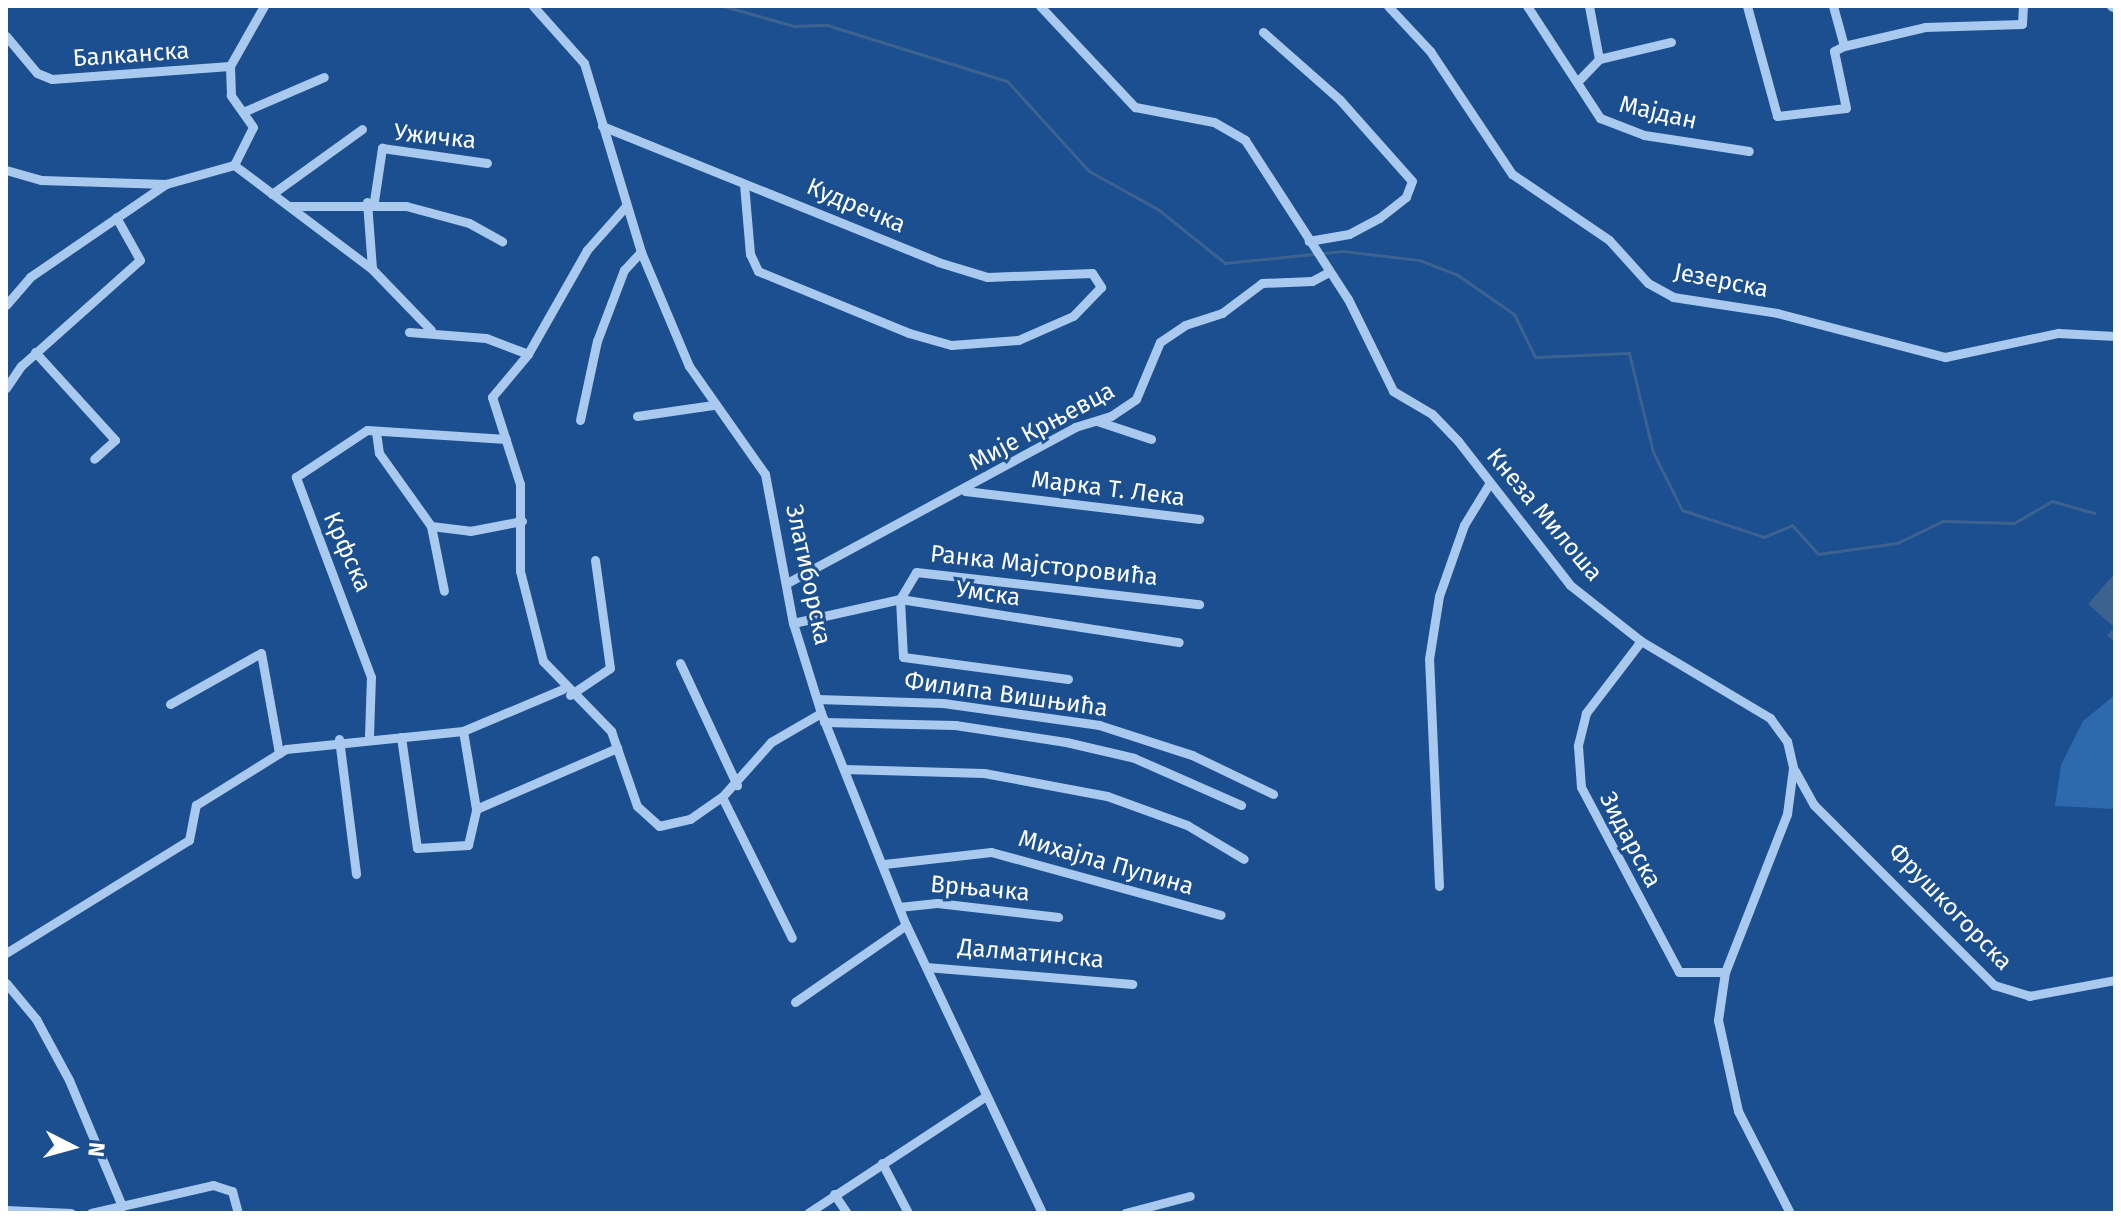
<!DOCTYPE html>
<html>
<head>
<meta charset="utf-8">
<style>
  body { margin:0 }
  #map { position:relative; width:2121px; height:1219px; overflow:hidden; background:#1b4f8f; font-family:"Fira Sans",sans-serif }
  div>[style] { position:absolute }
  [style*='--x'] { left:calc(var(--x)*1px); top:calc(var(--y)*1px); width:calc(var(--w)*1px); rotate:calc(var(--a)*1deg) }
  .green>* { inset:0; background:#2e69ad }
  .water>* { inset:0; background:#3c6290 }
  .stream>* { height:3px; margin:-1.5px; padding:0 1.5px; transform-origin:1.5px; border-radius:1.5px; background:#3c6290 }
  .minor>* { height:9px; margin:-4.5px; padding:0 4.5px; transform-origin:4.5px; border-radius:4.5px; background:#a9c9ee }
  span { translate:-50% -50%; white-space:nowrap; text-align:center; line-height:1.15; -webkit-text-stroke:6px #1b4f8f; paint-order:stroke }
  .street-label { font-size:24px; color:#fff }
  .frame { position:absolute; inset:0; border:8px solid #fff; pointer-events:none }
  .north { position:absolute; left:32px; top:1107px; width:80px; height:80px; -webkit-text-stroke:6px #1b4f8f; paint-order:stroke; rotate:96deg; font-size:22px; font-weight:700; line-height:32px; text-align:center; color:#fff }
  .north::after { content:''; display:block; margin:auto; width:28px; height:36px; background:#fff; clip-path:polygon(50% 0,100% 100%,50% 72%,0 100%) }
</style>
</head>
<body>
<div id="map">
  <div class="green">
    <div style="clip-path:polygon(2115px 695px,2115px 809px,2055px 806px,2061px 765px,2083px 721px)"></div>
  </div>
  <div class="water">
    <div style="clip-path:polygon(2115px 573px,2115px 641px,2107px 636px,2114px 627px,2088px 604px)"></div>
  </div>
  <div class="stream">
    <div style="--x:723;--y:6;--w:74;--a:15.7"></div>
    <div style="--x:794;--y:26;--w:33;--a:-2"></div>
    <div style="--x:827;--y:25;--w:189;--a:17.3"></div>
    <div style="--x:1007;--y:81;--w:122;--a:47.7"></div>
    <div style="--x:1089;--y:171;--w:80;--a:29.1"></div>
    <div style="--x:1159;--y:210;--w:85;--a:38.8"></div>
    <div style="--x:1225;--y:263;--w:119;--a:-5.8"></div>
    <div style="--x:1343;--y:251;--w:77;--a:6.8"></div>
    <div style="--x:1419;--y:260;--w:40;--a:21"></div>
    <div style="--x:1456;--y:274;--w:70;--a:34.6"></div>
    <div style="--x:1514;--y:314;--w:48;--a:64"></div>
    <div style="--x:1535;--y:357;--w:94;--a:-2.4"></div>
    <div style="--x:1629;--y:353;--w:102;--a:76.4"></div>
    <div style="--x:1653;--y:452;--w:65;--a:63.4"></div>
    <div style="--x:1682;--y:510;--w:86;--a:18.2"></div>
    <div style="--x:1764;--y:537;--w:30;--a:-23"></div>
    <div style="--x:1792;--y:525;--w:39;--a:48"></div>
    <div style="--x:1818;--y:554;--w:80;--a:-7.9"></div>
    <div style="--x:1897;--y:543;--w:51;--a:-25.6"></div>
    <div style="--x:1943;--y:521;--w:71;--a:1.6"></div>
    <div style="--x:2014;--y:523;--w:44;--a:-30.1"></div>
    <div style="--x:2052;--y:501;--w:44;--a:15.9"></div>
  </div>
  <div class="minor">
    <div style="--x:533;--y:6;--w:76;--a:48.2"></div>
    <div style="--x:584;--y:63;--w:197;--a:73.2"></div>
    <div style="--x:641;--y:252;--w:124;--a:67.2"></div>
    <div style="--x:689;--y:366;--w:132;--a:54.9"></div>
    <div style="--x:765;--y:474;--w:152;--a:79.4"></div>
    <div style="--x:793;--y:623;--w:94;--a:72.7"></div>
    <div style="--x:821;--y:713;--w:228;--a:68.2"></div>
    <div style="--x:906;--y:925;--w:318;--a:64.7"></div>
    <div style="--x:1040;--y:6;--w:139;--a:46.8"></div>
    <div style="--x:1135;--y:107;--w:80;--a:10.8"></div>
    <div style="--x:1214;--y:122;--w:36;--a:30"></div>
    <div style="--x:1245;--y:140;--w:189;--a:57.1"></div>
    <div style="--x:1348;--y:299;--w:102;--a:63.9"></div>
    <div style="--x:1393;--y:391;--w:45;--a:30.5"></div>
    <div style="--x:1432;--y:414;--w:37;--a:46"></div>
    <div style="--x:1458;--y:441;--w:182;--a:52.1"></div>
    <div style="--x:1570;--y:585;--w:90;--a:38.3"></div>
    <div style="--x:1641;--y:641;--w:150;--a:30.8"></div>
    <div style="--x:1770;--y:718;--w:29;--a:54"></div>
    <div style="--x:1787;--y:741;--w:28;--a:77"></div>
    <div style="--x:1793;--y:768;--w:46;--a:97.4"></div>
    <div style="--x:1787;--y:814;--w:170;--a:111.4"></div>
    <div style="--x:1725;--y:972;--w:49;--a:98.3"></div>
    <div style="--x:1718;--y:1020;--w:93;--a:77.6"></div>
    <div style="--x:1738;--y:1111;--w:114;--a:63"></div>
    <div style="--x:1388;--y:6;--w:62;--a:47"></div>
    <div style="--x:1430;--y:51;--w:148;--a:56.3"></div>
    <div style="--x:1512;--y:174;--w:117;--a:34.2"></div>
    <div style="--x:1609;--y:240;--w:58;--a:47.8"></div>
    <div style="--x:1648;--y:283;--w:29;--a:29"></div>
    <div style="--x:1673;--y:297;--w:105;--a:8.7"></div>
    <div style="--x:1777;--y:313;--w:174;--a:14.7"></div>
    <div style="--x:1945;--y:357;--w:116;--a:-12"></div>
    <div style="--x:2058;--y:333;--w:57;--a:3"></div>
    <div style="--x:1527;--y:6;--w:134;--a:56.9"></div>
    <div style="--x:1600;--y:118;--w:47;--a:21.1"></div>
    <div style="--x:1644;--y:135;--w:106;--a:8.7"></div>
    <div style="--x:1747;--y:6;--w:114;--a:74.7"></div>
    <div style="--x:1777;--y:116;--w:69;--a:-6.6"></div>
    <div style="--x:1846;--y:108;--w:58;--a:-101.9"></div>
    <div style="--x:1834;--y:51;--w:11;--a:-27"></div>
    <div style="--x:1833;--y:6;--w:41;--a:74.6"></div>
    <div style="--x:1844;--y:46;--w:83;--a:-13.2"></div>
    <div style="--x:1925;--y:27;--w:97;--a:-1.8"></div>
    <div style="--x:2022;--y:24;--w:18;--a:-87"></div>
    <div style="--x:2111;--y:6;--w:4;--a:27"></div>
    <div style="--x:1263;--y:32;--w:103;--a:41.4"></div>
    <div style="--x:1340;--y:100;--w:108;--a:48.4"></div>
    <div style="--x:1412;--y:181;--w:17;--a:111"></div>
    <div style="--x:1406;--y:197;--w:34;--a:142"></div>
    <div style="--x:1379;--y:218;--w:34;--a:152"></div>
    <div style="--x:1349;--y:234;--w:41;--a:170.1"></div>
    <div style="--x:6;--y:36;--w:48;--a:50"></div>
    <div style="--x:37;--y:73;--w:16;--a:22"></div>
    <div style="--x:52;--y:79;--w:178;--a:-4.2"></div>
    <div style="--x:1599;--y:59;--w:74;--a:-13.3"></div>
    <div style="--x:1579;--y:80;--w:29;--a:-46"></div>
    <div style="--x:1599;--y:59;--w:54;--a:-100.7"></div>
    <div style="--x:243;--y:112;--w:88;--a:-23.4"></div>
    <div style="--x:602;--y:126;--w:362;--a:22"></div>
    <div style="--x:938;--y:262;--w:51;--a:17"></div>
    <div style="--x:987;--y:277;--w:105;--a:-2.2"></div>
    <div style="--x:1092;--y:273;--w:17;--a:57"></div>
    <div style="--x:1101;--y:287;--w:40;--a:134"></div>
    <div style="--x:1073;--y:316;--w:60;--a:156.4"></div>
    <div style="--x:1018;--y:340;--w:67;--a:175.7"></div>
    <div style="--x:951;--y:345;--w:44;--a:-164.1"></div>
    <div style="--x:909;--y:333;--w:163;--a:-157.7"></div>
    <div style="--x:758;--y:271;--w:19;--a:-115"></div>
    <div style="--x:750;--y:254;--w:70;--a:-94.9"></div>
    <div style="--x:234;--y:165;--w:173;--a:37"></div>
    <div style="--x:372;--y:269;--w:85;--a:46"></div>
    <div style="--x:234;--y:165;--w:42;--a:-63.4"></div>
    <div style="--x:253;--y:127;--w:39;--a:-125"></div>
    <div style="--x:231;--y:95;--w:29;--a:-92"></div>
    <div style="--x:230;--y:66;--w:69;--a:-60.5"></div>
    <div style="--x:6;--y:170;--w:36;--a:16"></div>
    <div style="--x:41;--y:180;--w:125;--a:1.8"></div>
    <div style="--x:272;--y:194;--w:111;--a:-35.8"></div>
    <div style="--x:374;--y:201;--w:54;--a:-81.4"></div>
    <div style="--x:382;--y:148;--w:106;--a:8.1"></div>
    <div style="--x:367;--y:202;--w:67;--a:85.7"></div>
    <div style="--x:291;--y:206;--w:115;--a:0"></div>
    <div style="--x:406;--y:206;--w:65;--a:15.1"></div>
    <div style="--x:469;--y:223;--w:38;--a:29"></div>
    <div style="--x:626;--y:206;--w:59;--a:131.6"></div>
    <div style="--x:587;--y:250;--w:120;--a:119.6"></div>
    <div style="--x:528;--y:354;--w:56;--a:129.9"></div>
    <div style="--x:492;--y:397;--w:91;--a:72.2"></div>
    <div style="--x:520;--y:484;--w:87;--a:90"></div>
    <div style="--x:520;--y:571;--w:93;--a:75.7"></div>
    <div style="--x:543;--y:661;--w:98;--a:45.8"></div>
    <div style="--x:611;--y:731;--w:79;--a:70.9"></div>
    <div style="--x:637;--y:806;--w:30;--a:42"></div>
    <div style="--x:659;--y:826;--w:32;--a:-13"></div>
    <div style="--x:690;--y:819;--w:39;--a:-35"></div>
    <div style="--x:722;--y:797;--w:74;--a:-48.3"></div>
    <div style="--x:771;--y:742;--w:58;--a:-30.1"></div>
    <div style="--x:6;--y:305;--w:37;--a:-49"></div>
    <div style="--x:30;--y:277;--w:165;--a:-34.4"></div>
    <div style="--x:166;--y:184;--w:71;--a:-15.6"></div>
    <div style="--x:409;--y:332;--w:77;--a:4.5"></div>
    <div style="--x:486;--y:338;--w:45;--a:20.9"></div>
    <div style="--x:35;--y:352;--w:119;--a:47.7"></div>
    <div style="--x:115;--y:440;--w:28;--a:138"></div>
    <div style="--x:6;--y:388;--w:27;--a:-56"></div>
    <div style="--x:21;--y:366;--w:159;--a:-41.7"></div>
    <div style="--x:140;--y:260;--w:49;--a:-119.2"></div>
    <div style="--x:637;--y:416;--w:77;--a:-8.2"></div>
    <div style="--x:580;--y:420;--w:81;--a:-77.9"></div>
    <div style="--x:597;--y:341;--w:76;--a:-69.2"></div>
    <div style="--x:624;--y:270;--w:25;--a:-47"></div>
    <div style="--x:1097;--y:421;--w:57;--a:18.4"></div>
    <div style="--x:376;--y:432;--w:21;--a:82"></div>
    <div style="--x:379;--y:453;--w:90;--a:54.5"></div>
    <div style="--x:431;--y:526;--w:66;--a:78.7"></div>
    <div style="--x:965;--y:491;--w:236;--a:6.8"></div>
    <div style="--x:431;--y:526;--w:39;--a:7"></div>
    <div style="--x:470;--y:531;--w:53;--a:-10.9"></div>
    <div style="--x:787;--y:583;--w:328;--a:-28.4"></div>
    <div style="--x:1075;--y:427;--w:38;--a:-17"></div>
    <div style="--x:1111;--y:416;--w:30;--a:-34"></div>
    <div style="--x:1136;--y:399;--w:62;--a:-67.2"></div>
    <div style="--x:1160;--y:342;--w:30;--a:-34"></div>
    <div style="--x:1185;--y:325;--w:39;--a:-18"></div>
    <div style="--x:1222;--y:313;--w:50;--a:-36.9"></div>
    <div style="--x:1262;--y:283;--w:50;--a:-2.3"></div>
    <div style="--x:1312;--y:281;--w:19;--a:-28"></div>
    <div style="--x:793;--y:623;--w:110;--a:-12.6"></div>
    <div style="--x:900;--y:599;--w:282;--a:8.8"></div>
    <div style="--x:1641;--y:641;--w:91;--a:127.4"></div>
    <div style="--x:1586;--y:713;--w:34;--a:104"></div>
    <div style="--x:1578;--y:746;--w:41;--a:85.8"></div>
    <div style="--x:1581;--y:787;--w:209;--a:62.1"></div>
    <div style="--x:1679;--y:972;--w:46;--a:0"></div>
    <div style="--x:680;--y:663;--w:135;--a:65"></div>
    <div style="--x:1068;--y:679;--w:166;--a:-172.4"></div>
    <div style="--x:903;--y:657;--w:58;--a:-93"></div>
    <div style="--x:900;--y:599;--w:31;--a:-59"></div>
    <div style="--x:916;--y:572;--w:285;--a:6.5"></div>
    <div style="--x:570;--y:695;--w:48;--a:-34"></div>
    <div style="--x:610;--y:668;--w:109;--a:-97.9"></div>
    <div style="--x:817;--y:699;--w:126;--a:1.8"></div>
    <div style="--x:943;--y:703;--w:158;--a:8"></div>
    <div style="--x:1099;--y:725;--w:98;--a:17.9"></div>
    <div style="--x:1192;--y:755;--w:90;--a:25.7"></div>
    <div style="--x:170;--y:704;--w:104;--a:-29.3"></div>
    <div style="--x:261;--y:653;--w:102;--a:79.8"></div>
    <div style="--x:824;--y:722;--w:131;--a:1.3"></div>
    <div style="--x:955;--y:725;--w:112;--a:8.7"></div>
    <div style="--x:1066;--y:742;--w:70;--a:13.2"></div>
    <div style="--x:1134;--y:758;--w:117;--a:23.7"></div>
    <div style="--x:463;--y:731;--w:79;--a:80.5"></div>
    <div style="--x:369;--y:736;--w:59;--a:-88.1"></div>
    <div style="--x:371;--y:677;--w:214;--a:-110.6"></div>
    <div style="--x:296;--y:477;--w:85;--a:-33.5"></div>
    <div style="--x:367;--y:430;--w:139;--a:3.7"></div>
    <div style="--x:401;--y:737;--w:112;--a:81.8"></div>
    <div style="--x:417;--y:848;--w:51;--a:-3.4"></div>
    <div style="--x:468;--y:845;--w:37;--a:-77"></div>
    <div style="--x:339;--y:739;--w:136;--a:82.8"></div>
    <div style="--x:844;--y:769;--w:140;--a:1.6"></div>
    <div style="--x:984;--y:773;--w:125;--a:10.6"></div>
    <div style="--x:1107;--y:796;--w:85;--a:19.9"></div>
    <div style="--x:1187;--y:825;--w:66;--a:30.8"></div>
    <div style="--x:1795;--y:771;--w:39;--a:61"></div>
    <div style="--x:1814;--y:805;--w:255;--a:45"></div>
    <div style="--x:1994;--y:985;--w:37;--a:17"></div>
    <div style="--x:2029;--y:996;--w:87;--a:-10.5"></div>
    <div style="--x:722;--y:797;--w:157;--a:63.6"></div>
    <div style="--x:476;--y:809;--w:154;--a:-23.4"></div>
    <div style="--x:884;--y:864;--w:108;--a:-6.4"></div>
    <div style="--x:991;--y:852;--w:238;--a:15.3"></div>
    <div style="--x:1439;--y:886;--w:227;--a:-92.5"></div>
    <div style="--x:1429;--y:659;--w:64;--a:-81"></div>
    <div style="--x:1439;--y:596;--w:75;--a:-70.6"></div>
    <div style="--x:1464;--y:525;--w:48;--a:-58.6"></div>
    <div style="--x:899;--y:907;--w:38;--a:-6"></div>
    <div style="--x:937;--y:903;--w:122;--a:6.6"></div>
    <div style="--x:6;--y:953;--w:215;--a:-31.7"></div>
    <div style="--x:189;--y:840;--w:36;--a:-79"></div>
    <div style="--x:196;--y:805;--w:106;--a:-31.9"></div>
    <div style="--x:286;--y:749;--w:178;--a:-5.8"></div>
    <div style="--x:463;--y:731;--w:108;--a:-22.8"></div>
    <div style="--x:926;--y:967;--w:207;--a:4.7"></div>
    <div style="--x:6;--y:983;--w:47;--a:50.2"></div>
    <div style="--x:36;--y:1019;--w:69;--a:61.6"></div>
    <div style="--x:69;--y:1080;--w:137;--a:67.2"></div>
    <div style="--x:795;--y:1002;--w:135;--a:-34.7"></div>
    <div style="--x:882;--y:1163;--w:56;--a:62.5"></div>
    <div style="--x:834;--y:1194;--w:23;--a:56"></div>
    <div style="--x:6;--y:1210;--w:65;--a:2.6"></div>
    <div style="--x:91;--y:1213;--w:125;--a:-12.9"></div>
    <div style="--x:213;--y:1185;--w:20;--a:18"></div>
    <div style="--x:232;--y:1191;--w:23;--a:75"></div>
    <div style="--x:808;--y:1213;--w:213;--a:-33.3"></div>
    <div style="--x:1125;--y:1213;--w:67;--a:-14.7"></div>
  </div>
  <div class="street-label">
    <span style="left:131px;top:55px;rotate:-4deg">Балканска</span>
    <span style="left:1658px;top:113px;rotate:13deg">Мајдан</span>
    <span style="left:435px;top:137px;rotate:6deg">Ужичка</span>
    <span style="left:856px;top:206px;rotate:23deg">Кудречка</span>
    <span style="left:1721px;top:281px;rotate:11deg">Језерска</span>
    <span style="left:1042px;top:427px;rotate:-28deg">Мије Крњевца</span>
    <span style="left:1108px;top:489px;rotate:7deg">Марка Т. Лека</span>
    <span style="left:1544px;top:515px;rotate:50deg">Кнеза Милоша</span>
    <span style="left:347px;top:552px;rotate:66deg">Крфска</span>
    <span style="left:1044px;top:566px;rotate:6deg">Ранка Мајсторовића</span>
    <span style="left:808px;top:575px;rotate:78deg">Златиборска</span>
    <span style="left:988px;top:594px;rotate:8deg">Умска</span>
    <span style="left:1006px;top:695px;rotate:8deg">Филипа Вишњића</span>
    <span style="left:1630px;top:840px;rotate:62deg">Зидарска</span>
    <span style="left:1106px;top:863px;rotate:16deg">Михајла Пупина</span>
    <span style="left:980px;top:889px;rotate:5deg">Врњачка</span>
    <span style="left:1950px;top:907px;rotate:46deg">Фрушкогорска</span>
    <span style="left:1031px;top:954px;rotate:5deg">Далматинска</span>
  </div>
  <div class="frame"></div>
  <div class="north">N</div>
</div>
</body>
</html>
